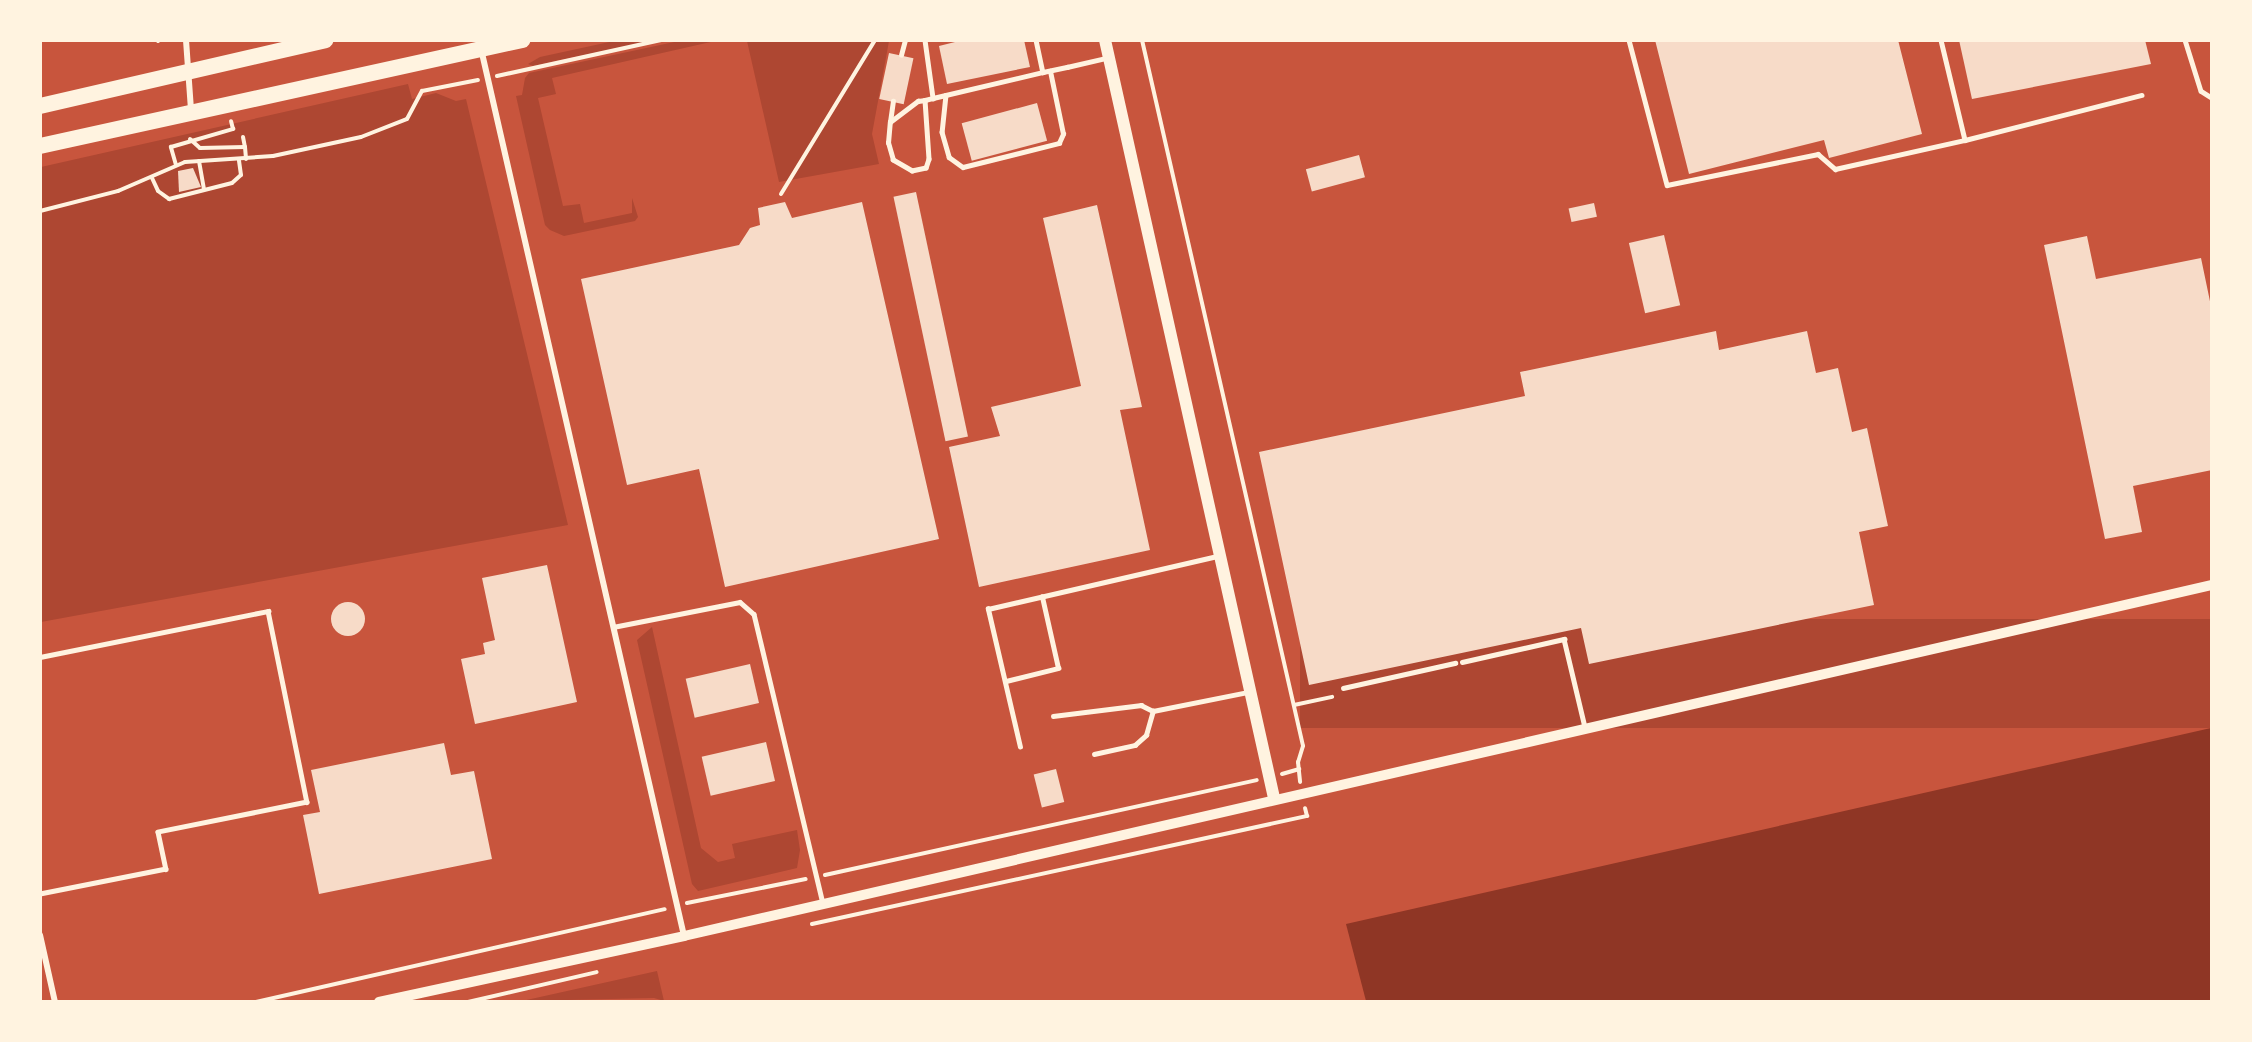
<!DOCTYPE html>
<html>
<head>
<meta charset="utf-8">
<style>
  body { margin:0 }
  #map { position:relative; width:2252px; height:1042px; overflow:hidden; background:#c8553d; font-family:Barlow,sans-serif }
  div>[style] { position:absolute }
  [style*='--x'] { left:calc(var(--x)*1px); top:calc(var(--y)*1px); width:calc(var(--w)*1px); rotate:calc(var(--a)*1deg) }
  .green>* { inset:0; background:#ae4732; transform-origin:0 0 }
  .water>* { inset:0; background:#8f3625 }
  .building>* { inset:0; background:#f7dbc8; transform-origin:0 0 }
  .round { border-radius:50% }
  .path>* { height:4px; margin:-2px; padding:0 2px; transform-origin:2px; border-radius:2px; background:#fff3e0 }
  .service>* { height:4.5px; margin:-2.25px; padding:0 2.25px; transform-origin:2.25px; border-radius:2.25px; background:#fff3e0 }
  .minor>* { height:6px; margin:-3px; padding:0 3px; transform-origin:3px; border-radius:3px; background:#fff3e0 }
  .tertiary>* { height:10px; margin:-5px; padding:0 5px; transform-origin:5px; border-radius:5px; background:#fff3e0 }
  .secondary>* { height:12px; margin:-6px; padding:0 6px; transform-origin:6px; border-radius:6px; background:#fff3e0 }
  .trunk>* { height:16px; margin:-8px; padding:0 8px; transform-origin:8px; border-radius:8px; background:#fff3e0 }
  span { translate:-50% -50%; white-space:nowrap; text-align:center; line-height:1.15; -webkit-text-stroke:5px #fff3e0; paint-order:stroke }
  .frame { position:absolute; inset:0; border:42px solid #fff3e0; pointer-events:none }
</style>
</head>
<body>
<div id="map">
  <div class="green">
    <div style="clip-path:polygon(614px 41px,650px 41px,533px 66px,528px 64px,540px 57px)"></div>
    <div style="clip-path:polygon(679px 41px,715px 41px,552px 78px,556px 94px,538px 98px,563px 206px,580px 204px,584px 223px,632px 213px,632px 198px,638px 217px,635px 221px,564px 236px,550px 230px,545px 225px,516px 96px,522px 95px,525px 78px,529px 73px)"></div>
    <div style="clip-path:polygon(747px 41px,889px 41px,872px 134px,879px 164px,779px 182px)"></div>
    <div style="clip-path:polygon(408px 84px,412px 99px,436px 93px,456px 101px,466px 99px,568px 525px,41px 622px,41px 167px)"></div>
    <div style="left:2211px;top:619px;width:109px;height:911px;rotate:90deg"></div>
    <div style="clip-path:polygon(652px 627px,701px 848px,718px 862px,735px 858px,732px 844px,797px 830px,800px 850px,797px 868px,698px 891px,692px 884px,637px 640px)"></div>
    <div style="clip-path:polygon(657px 971px,664px 1001px,654px 998px,522px 1001px)"></div>
  </div>
  <div class="water">
    <div style="clip-path:polygon(2211px 728px,2211px 1001px,1366px 1001px,1346px 924px)"></div>
  </div>
  <div class="building">
    <div style="clip-path:polygon(963px 40px,1024px 40px,1030px 67px,947px 84px,939px 46px)"></div>
    <div style="clip-path:polygon(1655px 40px,1898px 40px,1922px 134px,1829px 158px,1824px 140px,1689px 174px)"></div>
    <div style="clip-path:polygon(1959px 40px,2145px 40px,2151px 64px,1972px 99px)"></div>
    <div style="left:889px;top:53px;width:25px;height:47px;rotate:12deg"></div>
    <div style="left:1037px;top:103px;width:39px;height:78px;rotate:75deg"></div>
    <div style="left:1359px;top:155px;width:23px;height:55px;rotate:75deg"></div>
    <div style="clip-path:polygon(193px 168px,201px 187px,179px 192px,178px 171px)"></div>
    <div style="left:916px;top:192px;width:250px;height:23px;rotate:78deg"></div>
    <div style="clip-path:polygon(785px 202px,792px 218px,862px 202px,939px 539px,725px 587px,699px 469px,627px 485px,581px 279px,739px 245px,750px 228px,760px 225px,758px 208px)"></div>
    <div style="left:1594px;top:203px;width:14px;height:26px;rotate:78deg"></div>
    <div style="clip-path:polygon(1097px 205px,1142px 407px,1120px 410px,1150px 550px,979px 587px,949px 447px,1000px 436px,991px 407px,1081px 386px,1043px 218px)"></div>
    <div style="left:1664px;top:235px;width:72px;height:36px;rotate:77deg"></div>
    <div style="clip-path:polygon(2087px 236px,2096px 279px,2201px 258px,2212px 311px,2212px 470px,2133px 486px,2142px 532px,2105px 539px,2044px 245px)"></div>
    <div style="clip-path:polygon(1716px 331px,1719px 350px,1807px 331px,1816px 373px,1838px 368px,1852px 432px,1867px 428px,1888px 526px,1859px 532px,1874px 605px,1589px 664px,1581px 628px,1309px 685px,1259px 452px,1525px 396px,1520px 372px)"></div>
    <div style="clip-path:polygon(547px 565px,577px 702px,475px 724px,461px 659px,485px 654px,483px 643px,495px 640px,482px 578px)"></div>
    <div class="round" style="left:331px;top:602px;width:34px;height:34px"></div>
    <div style="left:750px;top:664px;width:40px;height:66px;rotate:77deg"></div>
    <div style="left:766px;top:742px;width:40px;height:66px;rotate:77deg"></div>
    <div style="clip-path:polygon(444px 743px,451px 775px,474px 771px,492px 859px,319px 894px,303px 815px,320px 812px,311px 770px)"></div>
    <div style="left:1056px;top:769px;width:34px;height:23px;rotate:76deg"></div>
  </div>
  <div class="path">
    <div style="--x:1142;--y:40;--w:724;--a:77.15"></div>
    <div style="--x:1303;--y:746;--w:17;--a:107"></div>
    <div style="--x:1298;--y:762;--w:20;--a:84"></div>
    <div style="--x:158;--y:41;--w:1;--a:-45"></div>
    <div style="--x:497;--y:76;--w:168;--a:-12.4"></div>
    <div style="--x:243;--y:137;--w:10;--a:79"></div>
    <div style="--x:190;--y:139;--w:13;--a:42"></div>
    <div style="--x:200;--y:148;--w:45;--a:-1.3"></div>
    <div style="--x:245;--y:147;--w:12;--a:85"></div>
    <div style="--x:199;--y:161;--w:28;--a:80"></div>
    <div style="--x:176;--y:165;--w:19;--a:-106"></div>
    <div style="--x:171;--y:147;--w:65;--a:-16.2"></div>
    <div style="--x:233;--y:129;--w:8;--a:-104"></div>
    <div style="--x:152;--y:178;--w:14;--a:65"></div>
    <div style="--x:158;--y:191;--w:14;--a:36"></div>
    <div style="--x:169;--y:199;--w:65;--a:-14.3"></div>
    <div style="--x:232;--y:183;--w:12;--a:-42"></div>
    <div style="--x:241;--y:175;--w:15;--a:-98"></div>
    <div style="--x:781;--y:194;--w:180;--a:-58.6"></div>
    <div style="--x:40;--y:211;--w:81;--a:-14.4"></div>
    <div style="--x:118;--y:191;--w:73;--a:-23.4"></div>
    <div style="--x:185;--y:162;--w:88;--a:-3.9"></div>
    <div style="--x:273;--y:156;--w:90;--a:-12.2"></div>
    <div style="--x:361;--y:137;--w:49;--a:-21.4"></div>
    <div style="--x:407;--y:119;--w:32;--a:-62"></div>
    <div style="--x:422;--y:91;--w:57;--a:-11.1"></div>
    <div style="--x:1294;--y:705;--w:39;--a:-12"></div>
    <div style="--x:1282;--y:774;--w:18;--a:-16"></div>
    <div style="--x:825;--y:875;--w:442;--a:-12.4"></div>
    <div style="--x:687;--y:903;--w:121;--a:-11.4"></div>
    <div style="--x:812;--y:924;--w:507;--a:-12.31"></div>
    <div style="--x:1307;--y:816;--w:8;--a:-104"></div>
    <div style="--x:256;--y:1002;--w:419;--a:-12.8"></div>
    <div style="--x:468;--y:1002;--w:132;--a:-13.1"></div>
  </div>
  <div class="service">
    <div style="--x:925;--y:40;--w:59;--a:82.1"></div>
    <div style="--x:1036;--y:40;--w:33;--a:78"></div>
    <div style="--x:1629;--y:40;--w:150;--a:75.3"></div>
    <div style="--x:1667;--y:185;--w:154;--a:-11.6"></div>
    <div style="--x:1818;--y:154;--w:23;--a:41"></div>
    <div style="--x:1835;--y:169;--w:133;--a:-12.6"></div>
    <div style="--x:1941;--y:40;--w:103;--a:76.5"></div>
    <div style="--x:1965;--y:140;--w:182;--a:-14.3"></div>
    <div style="--x:2185;--y:40;--w:53;--a:72.6"></div>
    <div style="--x:2201;--y:91;--w:13;--a:32"></div>
    <div style="--x:901;--y:55;--w:16;--a:-75"></div>
    <div style="--x:946;--y:95;--w:37;--a:96"></div>
    <div style="--x:942;--y:132;--w:26;--a:74"></div>
    <div style="--x:949;--y:157;--w:17;--a:36"></div>
    <div style="--x:963;--y:167;--w:99;--a:-14"></div>
    <div style="--x:1059;--y:143;--w:10;--a:-66"></div>
    <div style="--x:1063;--y:134;--w:64;--a:-101.7"></div>
    <div style="--x:925;--y:100;--w:59;--a:86.1"></div>
    <div style="--x:929;--y:159;--w:9;--a:108"></div>
    <div style="--x:926;--y:168;--w:14;--a:168"></div>
    <div style="--x:912;--y:171;--w:22;--a:-150"></div>
    <div style="--x:893;--y:160;--w:18;--a:-106"></div>
    <div style="--x:888;--y:143;--w:21;--a:-85"></div>
    <div style="--x:890;--y:122;--w:35;--a:-37"></div>
    <div style="--x:918;--y:101;--w:7;--a:-8"></div>
    <div style="--x:925;--y:100;--w:8;--a:-14"></div>
    <div style="--x:933;--y:98;--w:113;--a:-13.3"></div>
    <div style="--x:1043;--y:72;--w:25;--a:-12"></div>
    <div style="--x:1067;--y:67;--w:40;--a:-13"></div>
    <div style="--x:890;--y:122;--w:21;--a:-82"></div>
    <div style="--x:613;--y:627;--w:129;--a:-11.1"></div>
    <div style="--x:740;--y:602;--w:18;--a:41"></div>
    <div style="--x:754;--y:614;--w:298;--a:76.6"></div>
    <div style="--x:40;--y:657;--w:233;--a:-11.4"></div>
    <div style="--x:268;--y:611;--w:195;--a:78.5"></div>
    <div style="--x:307;--y:802;--w:152;--a:168.6"></div>
    <div style="--x:158;--y:832;--w:38;--a:78"></div>
    <div style="--x:166;--y:869;--w:128;--a:168.8"></div>
    <div style="--x:1462;--y:662;--w:105;--a:-12.7"></div>
    <div style="--x:1564;--y:639;--w:90;--a:76.6"></div>
    <div style="--x:1006;--y:681;--w:54;--a:-14"></div>
    <div style="--x:1058;--y:668;--w:73;--a:-102.7"></div>
    <div style="--x:1343;--y:688;--w:115;--a:-12.6"></div>
    <div style="--x:1053;--y:716;--w:89;--a:-7.1"></div>
    <div style="--x:1141;--y:705;--w:13;--a:27"></div>
    <div style="--x:1153;--y:711;--w:97;--a:-11.3"></div>
    <div style="--x:1020;--y:747;--w:142;--a:-103.1"></div>
    <div style="--x:988;--y:609;--w:236;--a:-13"></div>
    <div style="--x:1094;--y:754;--w:42;--a:-12.4"></div>
    <div style="--x:1135;--y:745;--w:15;--a:-42"></div>
    <div style="--x:1146;--y:735;--w:25;--a:-74"></div>
  </div>
  <div class="minor">
    <div style="--x:186;--y:40;--w:70;--a:85.9"></div>
    <div style="--x:479;--y:40;--w:919;--a:77.11"></div>
    <div style="--x:40;--y:935;--w:69;--a:77.4"></div>
  </div>
  <div class="tertiary">
    <div style="--x:379;--y:1002;--w:312;--a:-12.2"></div>
    <div style="--x:684;--y:936;--w:1568;--a:-12.94"></div>
  </div>
  <div class="secondary">
    <div style="--x:1105;--y:40;--w:777;--a:77.43"></div>
  </div>
  <div class="trunk">
    <div style="--x:40;--y:106;--w:293;--a:-13"></div>
    <div style="--x:40;--y:146;--w:494;--a:-12.4"></div>
  </div>
  <div class="frame"></div>
</div>
</body>
</html>
